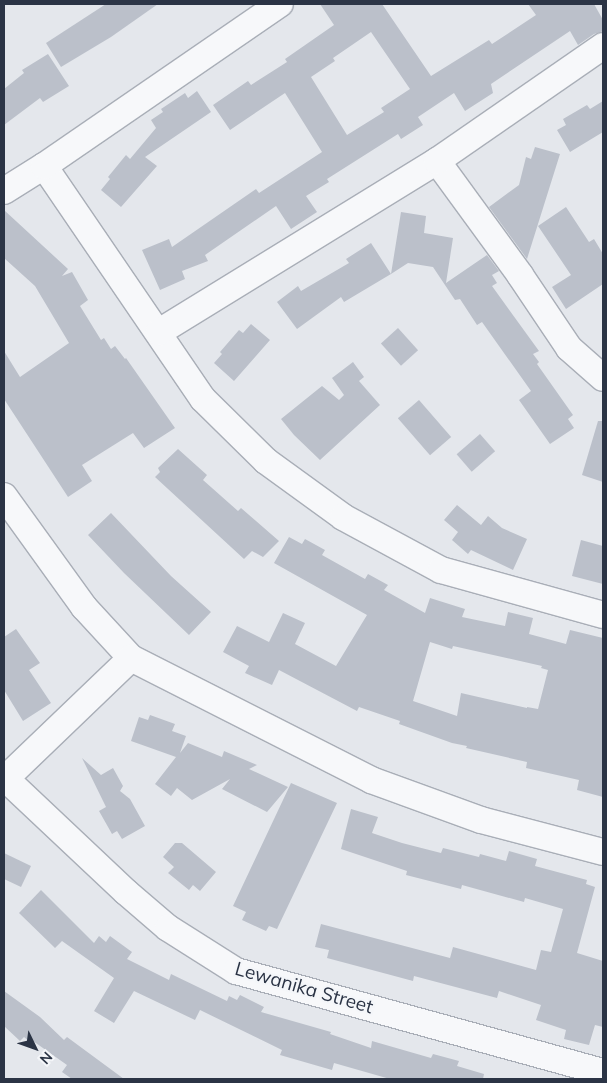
<!DOCTYPE html>
<html>
<head>
<meta charset="utf-8">
<style>
  body { margin:0 }
  #map { position:relative; width:607px; height:1083px; overflow:hidden; background:#e4e7ec; font-family:Mulish,sans-serif }
  div>[style] { position:absolute }
  [style*='--x'] { left:calc(var(--x)*1px); top:calc(var(--y)*1px); width:calc(var(--w)*1px); rotate:calc(var(--a)*1deg) }
  .building>* { inset:0; background:#bbc0ca; transform-origin:0 0 }
  .roads { filter:drop-shadow(1px 0 #a9aeb7) drop-shadow(-1px 0 #a9aeb7) drop-shadow(0 1px #a9aeb7) drop-shadow(0 -1px #a9aeb7) }
  .minor>* { height:26px; margin:-13px; padding:0 13px; transform-origin:13px; border-radius:13px; background:#f7f8fa }
  span { translate:-50% -50%; white-space:nowrap; text-align:center; line-height:1.15; -webkit-text-stroke:4.5px #f4f6f9; paint-order:stroke }
  .street-label { font-size:19px; color:#2b3445 }
  .frame { position:absolute; inset:0; border:5px solid #2b3445; pointer-events:none }
  .north { position:absolute; left:10px; top:1023px; width:50px; height:50px; -webkit-text-stroke:4px #f4f6f9; paint-order:stroke; rotate:132deg; font-size:14px; font-weight:700; line-height:20px; text-align:center; color:#2b3445 }
  .north::after { content:''; display:block; margin:auto; width:18px; height:22px; background:#2b3445; clip-path:polygon(50% 0,100% 100%,50% 72%,0 100%) }
</style>
</head>
<body>
<div id="map">
  <div class="building">
    <div style="clip-path:polygon(106px 4px,158px 4px,111px 37px,61px 67px,46px 43px)"></div>
    <div style="clip-path:polygon(evenodd,320px 4px,382px 4px,431px 76px,489px 40px,492px 44px,536px 15px,528px 4px,594px 4px,603px 20px,603px 31px,594px 34px,578px 45px,570px 31px,491px 84px,493px 93px,465px 111px,454px 93px,418px 117px,423px 125px,401px 139px,398px 134px,327px 179px,329px 182px,306px 196px,317px 212px,291px 229px,276px 206px,205px 255px,208px 261px,182px 271px,185px 279px,160px 290px,142px 250px,169px 239px,172px 247px,256px 189px,259px 193px,322px 152px,285px 93px,230px 130px,213px 105px,248px 81px,251px 85px,287px 62px,285px 59px,334px 25px,320px 4px,371px 32px,410px 89px,381px 108px,384px 112px,347px 135px,311px 77px,335px 61px,333px 58px,371px 32px)"></div>
    <div style="clip-path:polygon(48px 54px,69px 86px,43px 102px,40px 98px,4px 125px,4px 89px,24px 73px,22px 70px)"></div>
    <div style="clip-path:polygon(197px 91px,211px 112px,145px 157px,157px 166px,121px 207px,101px 190px,110px 179px,108px 177px,126px 155px,130px 159px,156px 128px,151px 120px,163px 112px,161px 109px,185px 93px,188px 98px)"></div>
    <div style="clip-path:polygon(603px 101px,603px 132px,570px 152px,557px 130px,566px 125px,563px 119px,587px 105px,590px 109px)"></div>
    <div style="clip-path:polygon(535px 147px,560px 154px,527px 259px,489px 207px,519px 185px,526px 157px,531px 159px)"></div>
    <div style="clip-path:polygon(566px 207px,589px 242px,594px 239px,603px 254px,603px 284px,566px 309px,552px 287px,571px 275px,538px 226px)"></div>
    <div style="clip-path:polygon(4px 210px,68px 269px,62px 276px,72px 272px,88px 300px,80px 306px,101px 340px,104px 338px,111px 349px,115px 346px,125px 359px,126px 358px,175px 428px,144px 448px,133px 433px,82px 465px,92px 481px,68px 497px,4px 399px,4px 351px,20px 377px,69px 343px,35px 286px,4px 258px)"></div>
    <div style="clip-path:polygon(401px 212px,426px 216px,424px 233px,453px 238px,446px 283px,487px 255px,499px 271px,492px 275px,497px 283px,492px 286px,539px 351px,533px 354px,539px 362px,537px 364px,573px 415px,568px 419px,574px 428px,550px 444px,519px 400px,531px 391px,482px 322px,477px 325px,460px 299px,455px 300px,433px 267px,408px 263px,391px 274px)"></div>
    <div style="clip-path:polygon(371px 243px,391px 274px,344px 302px,341px 297px,297px 329px,277px 302px,298px 286px,301px 291px,349px 263px,346px 259px)"></div>
    <div style="clip-path:polygon(251px 324px,270px 340px,234px 381px,214px 363px,222px 354px,220px 352px,239px 330px,243px 333px)"></div>
    <div style="left:398px;top:328px;width:30px;height:23px;rotate:48deg"></div>
    <div style="clip-path:polygon(353px 362px,364px 377px,359px 381px,380px 405px,320px 460px,294px 435px,281px 419px,322px 386px,339px 400px,344px 395px,332px 378px)"></div>
    <div style="left:419px;top:400px;width:49px;height:28px;rotate:49deg"></div>
    <div style="clip-path:polygon(598px 421px,603px 421px,603px 482px,582px 475px)"></div>
    <div style="left:480px;top:434px;width:23px;height:31px;rotate:49deg"></div>
    <div style="clip-path:polygon(178px 449px,207px 475px,203px 480px,238px 511px,241px 508px,279px 541px,263px 557px,252px 551px,244px 559px,155px 477px,160px 472px,158px 468px)"></div>
    <div style="clip-path:polygon(457px 505px,481px 525px,488px 516px,502px 528px,527px 539px,513px 570px,471px 550px,468px 554px,452px 540px,458px 532px,444px 520px)"></div>
    <div style="clip-path:polygon(111px 513px,171px 576px,211px 612px,189px 635px,124px 573px,88px 535px)"></div>
    <div style="clip-path:polygon(evenodd,289px 537px,302px 544px,305px 539px,325px 550px,322px 555px,365px 579px,368px 574px,388px 585px,384px 590px,425px 613px,430px 598px,465px 609px,462px 617px,505px 626px,508px 612px,533px 618px,529px 634px,566px 644px,570px 630px,603px 638px,603px 797px,577px 790px,579px 780px,526px 768px,527px 762px,466px 748px,467px 746px,452px 743px,399px 724px,400px 721px,359px 707px,357px 711px,279px 670px,272px 685px,245px 673px,249px 666px,223px 652px,237px 626px,269px 642px,283px 613px,305px 623px,295px 644px,336px 666px,367px 615px,274px 563px,289px 537px,430px 642px,452px 649px,453px 646px,542px 666px,541px 668px,548px 670px,538px 709px,527px 707px,527px 708px,461px 693px,457px 716px,413px 701px,430px 642px)"></div>
    <div style="clip-path:polygon(581px 540px,603px 546px,603px 584px,572px 576px)"></div>
    <div style="clip-path:polygon(16px 629px,40px 663px,29px 670px,51px 703px,23px 721px,4px 690px,4px 637px)"></div>
    <div style="clip-path:polygon(150px 715px,175px 724px,172px 731px,186px 736px,180px 753px,188px 743px,222px 757px,224px 751px,257px 765px,249px 769px,288px 787px,267px 812px,222px 789px,230px 779px,192px 800px,177px 788px,171px 796px,155px 784px,176px 757px,131px 741px,139px 717px,148px 720px)"></div>
    <div style="clip-path:polygon(82px 758px,101px 775px,113px 768px,123px 786px,120px 791px,130px 799px,145px 826px,122px 839px,117px 831px,112px 834px,99px 811px,106px 807px)"></div>
    <div style="clip-path:polygon(291px 783px,337px 803px,277px 929px,269px 926px,266px 931px,242px 920px,246px 912px,233px 906px)"></div>
    <div style="clip-path:polygon(351px 809px,378px 817px,372px 833px,402px 843px,441px 853px,443px 848px,479px 857px,480px 854px,506px 861px,509px 851px,537px 859px,535px 866px,587px 880px,586px 884px,595px 887px,577px 953px,603px 961px,603px 1027px,595px 1025px,589px 1045px,564px 1039px,566px 1030px,536px 1020px,541px 1005px,499px 991px,497px 998px,414px 976px,413px 981px,387px 974px,327px 958px,329px 950px,315px 947px,321px 924px,450px 958px,453px 947px,536px 970px,541px 950px,551px 952px,563px 909px,525px 898px,524px 902px,462px 885px,461px 889px,406px 875px,407px 871px,341px 849px)"></div>
    <div style="clip-path:polygon(175px 843px,182px 843px,216px 872px,200px 891px,193px 885px,189px 890px,168px 873px,174px 867px,163px 857px)"></div>
    <div style="clip-path:polygon(4px 853px,31px 866px,21px 887px,4px 879px)"></div>
    <div style="clip-path:polygon(41px 890px,94px 943px,99px 936px,106px 942px,110px 936px,132px 952px,127px 959px,169px 980px,171px 974px,227px 1001px,229px 996px,237px 1000px,240px 995px,264px 1007px,261px 1012px,331px 1032px,330px 1034px,371px 1048px,372px 1041px,431px 1058px,433px 1054px,459px 1061px,457px 1066px,484px 1074px,483px 1079px,390px 1079px,334px 1063px,332px 1070px,280px 1055px,282px 1050px,200px 1010px,195px 1020px,134px 991px,114px 1023px,94px 1011px,114px 978px,62px 941px,55px 948px,19px 913px)"></div>
    <div style="clip-path:polygon(4px 991px,40px 1017px,64px 1040px,67px 1037px,124px 1079px,72px 1079px,62px 1072px,67px 1065px,33px 1041px,31px 1043px,24px 1037px,20px 1041px,4px 1026px)"></div>
  </div>
  <div class="roads">
    <div class="minor">
      <div style="--x:437;--y:161;--w:141;--a:53.9"></div>
      <div style="--x:520;--y:275;--w:88;--a:56.1"></div>
      <div style="--x:569;--y:348;--w:45;--a:41.4"></div>
      <div style="--x:44;--y:166;--w:282;--a:55.7"></div>
      <div style="--x:203;--y:399;--w:88;--a:44.5"></div>
      <div style="--x:266;--y:461;--w:95;--a:36"></div>
      <div style="--x:343;--y:517;--w:111;--a:28.4"></div>
      <div style="--x:441;--y:570;--w:168;--a:15.5"></div>
      <div style="--x:4;--y:191;--w:47;--a:-32"></div>
      <div style="--x:44;--y:166;--w:286;--a:-34.5"></div>
      <div style="--x:159;--y:332;--w:326;--a:-31.6"></div>
      <div style="--x:437;--y:161;--w:202;--a:-34.7"></div>
      <div style="--x:4;--y:496;--w:137;--a:54.2"></div>
      <div style="--x:84;--y:607;--w:69;--a:47.3"></div>
      <div style="--x:131;--y:658;--w:269;--a:26.9"></div>
      <div style="--x:371;--y:780;--w:117;--a:20"></div>
      <div style="--x:481;--y:820;--w:126;--a:14.7"></div>
      <div style="--x:6;--y:779;--w:165;--a:43.3"></div>
      <div style="--x:126;--y:892;--w:55;--a:40.6"></div>
      <div style="--x:168;--y:928;--w:80;--a:32.3"></div>
      <div style="--x:236;--y:971;--w:381;--a:15.4"></div>
      <div style="--x:4;--y:780;--w:176;--a:-43.8"></div>
    </div>
  </div>
  <div class="street-label">
    <span style="left:304px;top:988px;rotate:16deg">Lewanika Street</span>
  </div>
  <div class="frame"></div>
  <div class="north">N</div>
</div>
</body>
</html>
